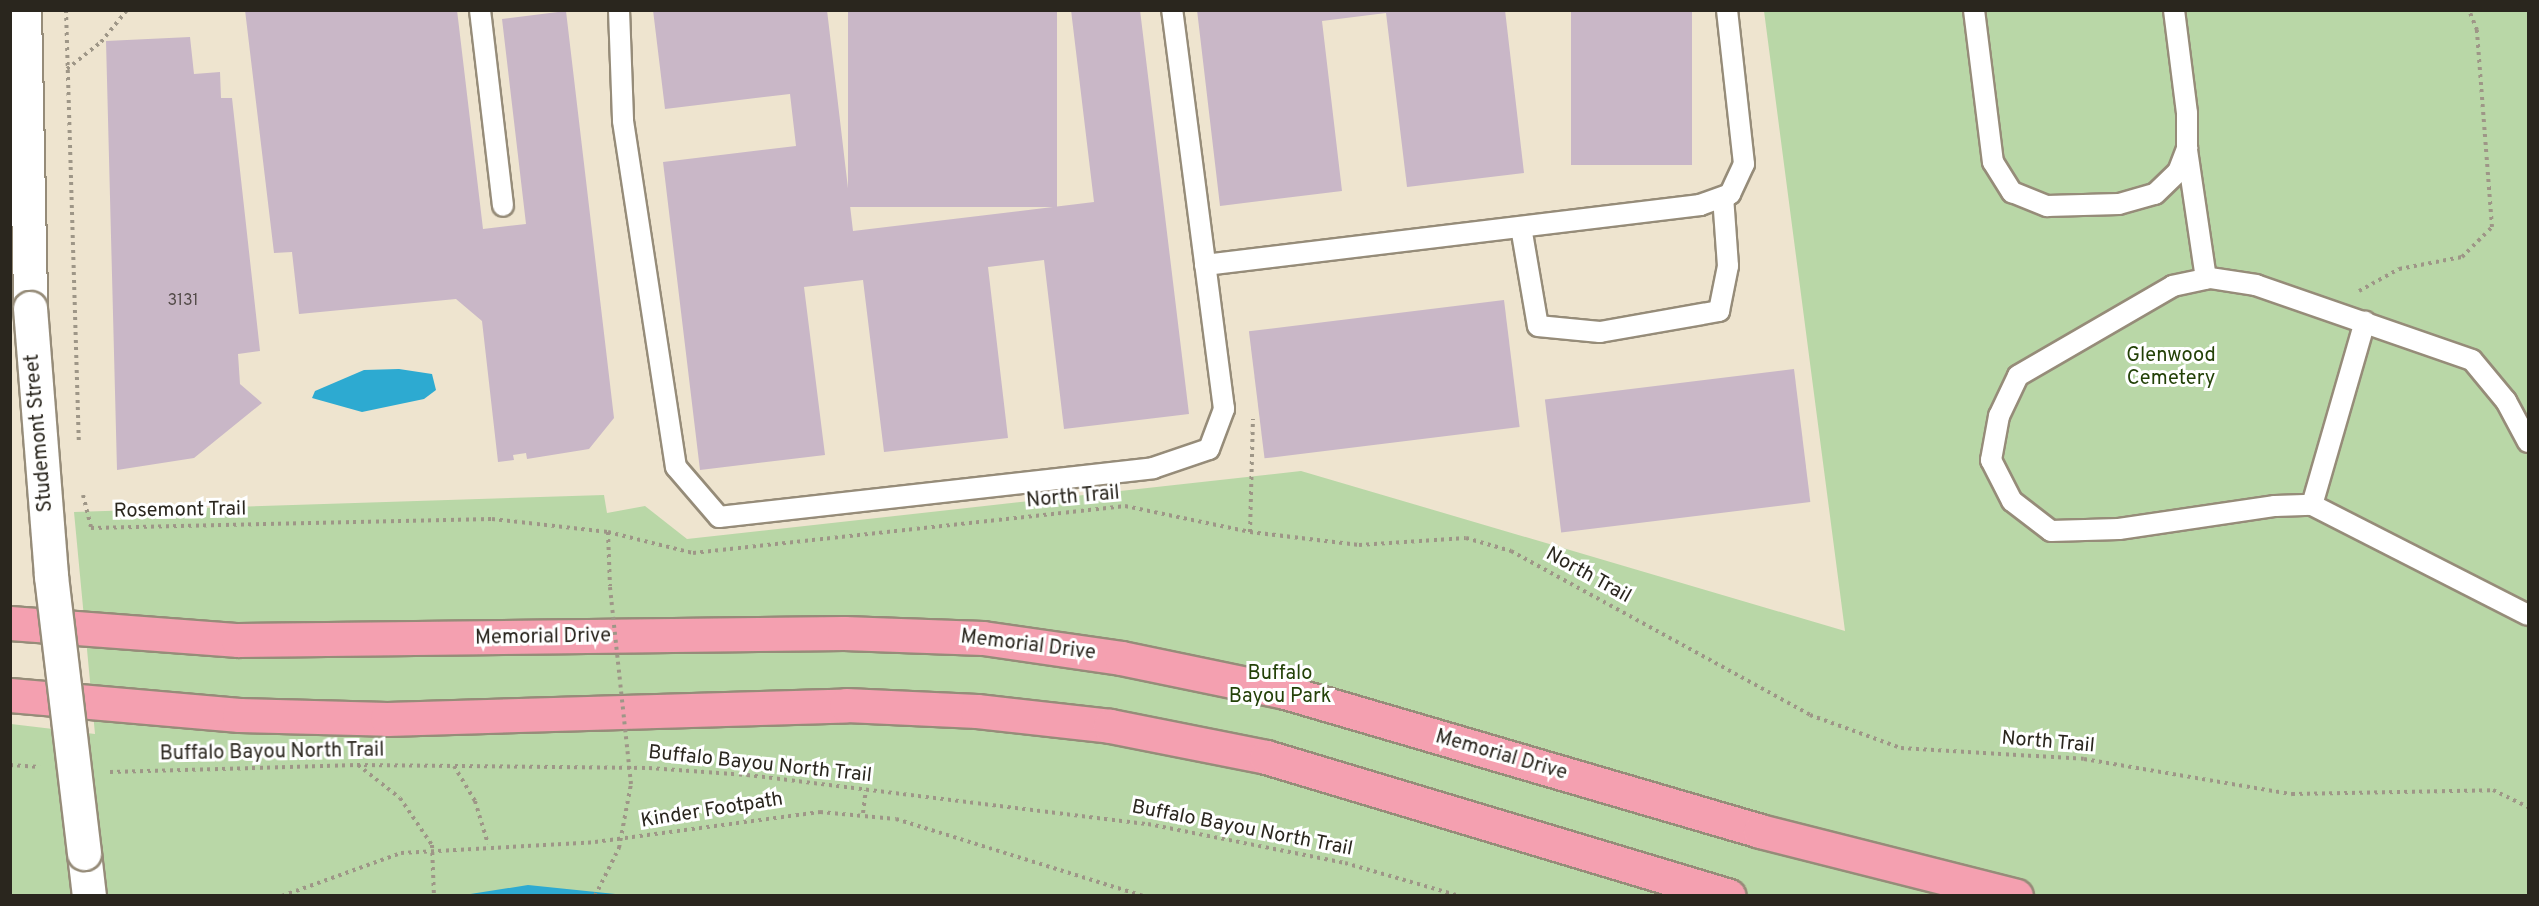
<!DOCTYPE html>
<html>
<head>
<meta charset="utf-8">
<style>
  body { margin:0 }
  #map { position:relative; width:2539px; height:906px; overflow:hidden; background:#eee4cf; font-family:Overpass,sans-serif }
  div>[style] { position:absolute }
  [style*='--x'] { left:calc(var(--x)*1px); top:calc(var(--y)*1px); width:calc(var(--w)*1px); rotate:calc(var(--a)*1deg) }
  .green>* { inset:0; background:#b9d7a7 }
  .water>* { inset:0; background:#2daad1 }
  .building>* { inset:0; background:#c9b7c7; transform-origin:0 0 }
  .path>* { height:4px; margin-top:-2px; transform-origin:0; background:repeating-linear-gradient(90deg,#9e9687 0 3px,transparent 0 7.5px) }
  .roads { filter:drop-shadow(2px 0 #968c79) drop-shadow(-2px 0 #968c79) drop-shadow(0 2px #968c79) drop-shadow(0 -2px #968c79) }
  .lane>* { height:20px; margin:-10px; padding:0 10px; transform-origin:10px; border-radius:10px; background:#fff }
  .secondary>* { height:33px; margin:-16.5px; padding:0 16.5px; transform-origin:16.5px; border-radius:16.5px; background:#fff }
  .primary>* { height:33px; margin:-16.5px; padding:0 16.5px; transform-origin:16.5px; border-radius:16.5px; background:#f4a0b0 }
  .path-bridge>* { height:4px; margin-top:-2px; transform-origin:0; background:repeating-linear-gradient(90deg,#9e9687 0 3px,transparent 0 7.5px) }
  .bridges { filter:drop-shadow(2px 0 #968c79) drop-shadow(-2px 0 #968c79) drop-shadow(0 2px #968c79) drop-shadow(0 -2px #968c79) }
  .secondary-bridge>* { height:33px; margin:-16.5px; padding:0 16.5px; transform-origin:16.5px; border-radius:16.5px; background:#fff }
  span { translate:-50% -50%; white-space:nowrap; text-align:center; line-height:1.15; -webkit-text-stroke:6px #fff; paint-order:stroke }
  .number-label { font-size:16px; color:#524a48 }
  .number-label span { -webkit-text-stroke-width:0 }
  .park-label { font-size:20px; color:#234107 }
  .street-label { font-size:20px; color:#2a261e }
  .frame { position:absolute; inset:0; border:12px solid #2a261e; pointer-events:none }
</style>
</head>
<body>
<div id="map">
  <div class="green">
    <div style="clip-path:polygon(1764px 11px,2528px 11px,2528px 895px,11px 896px,11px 724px,95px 734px,74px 512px,604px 495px,607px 513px,645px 506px,687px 539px,1301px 471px,1845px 631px)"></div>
  </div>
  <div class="water">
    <div style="clip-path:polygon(399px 369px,432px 374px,436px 390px,424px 399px,362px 412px,312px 398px,315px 391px,364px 370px)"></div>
    <div style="clip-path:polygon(528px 885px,625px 895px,464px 895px)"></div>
  </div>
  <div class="building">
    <div style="clip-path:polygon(245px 10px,457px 10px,483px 229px,526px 224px,502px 19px,566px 11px,614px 418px,589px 449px,527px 459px,526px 453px,513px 455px,514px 460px,498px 462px,482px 321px,456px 299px,299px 314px,292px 252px,274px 253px)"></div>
    <div style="clip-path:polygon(653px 10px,827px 10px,853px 231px,1094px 202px,1071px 10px,1140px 10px,1189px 414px,1064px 429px,1044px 260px,988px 267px,1008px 438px,884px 452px,863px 280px,804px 287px,825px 455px,700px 470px,663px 162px,796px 146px,790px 94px,665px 109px)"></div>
    <div style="left:848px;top:10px;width:209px;height:197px"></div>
    <div style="clip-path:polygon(1197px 10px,1505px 10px,1524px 173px,1407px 187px,1386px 13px,1322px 21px,1342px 191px,1220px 206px)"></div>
    <div style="left:1571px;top:10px;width:121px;height:155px"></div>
    <div style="clip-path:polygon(190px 37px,194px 74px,220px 72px,221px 98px,232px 98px,260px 351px,238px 354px,240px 384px,262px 403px,194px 458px,117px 470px,106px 41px)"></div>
    <div style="left:1504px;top:300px;width:128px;height:257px;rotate:83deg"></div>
    <div style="left:1794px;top:369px;width:134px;height:251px;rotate:83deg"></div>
  </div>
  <div class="path">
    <div style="--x:66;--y:10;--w:433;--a:88.3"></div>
    <div style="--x:67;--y:69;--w:43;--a:-38.5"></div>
    <div style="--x:101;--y:42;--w:41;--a:-50.9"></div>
    <div style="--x:2359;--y:291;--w:46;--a:-28.8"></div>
    <div style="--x:2399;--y:269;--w:64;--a:-10.8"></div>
    <div style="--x:2462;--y:257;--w:42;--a:-45"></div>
    <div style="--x:2492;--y:227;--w:198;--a:-94.4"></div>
    <div style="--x:2477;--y:30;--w:22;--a:-112"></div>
    <div style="--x:83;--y:495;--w:34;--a:76"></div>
    <div style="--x:91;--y:528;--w:401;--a:-1.3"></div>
    <div style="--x:492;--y:519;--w:117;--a:6.4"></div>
    <div style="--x:608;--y:532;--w:88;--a:13.9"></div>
    <div style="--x:693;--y:553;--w:435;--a:-6.2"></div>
    <div style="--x:1125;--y:506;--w:128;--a:11.7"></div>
    <div style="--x:1250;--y:532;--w:110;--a:6.8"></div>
    <div style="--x:1359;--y:545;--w:107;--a:-3.7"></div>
    <div style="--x:1466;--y:538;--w:47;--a:16.1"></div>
    <div style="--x:1511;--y:551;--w:341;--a:28.7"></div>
    <div style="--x:1810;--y:715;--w:97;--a:19.9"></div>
    <div style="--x:1901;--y:748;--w:183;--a:3.4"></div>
    <div style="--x:2084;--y:759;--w:211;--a:9.6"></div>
    <div style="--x:2292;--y:794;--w:201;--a:-1.1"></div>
    <div style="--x:2493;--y:790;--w:39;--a:26"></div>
    <div style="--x:608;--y:532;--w:54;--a:87.9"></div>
    <div style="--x:1250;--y:532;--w:113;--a:-88.5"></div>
    <div style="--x:10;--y:765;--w:30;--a:4"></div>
    <div style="--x:358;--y:765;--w:53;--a:38.2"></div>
    <div style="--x:454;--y:766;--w:41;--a:59"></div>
    <div style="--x:475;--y:801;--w:45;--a:73.2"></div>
    <div style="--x:110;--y:772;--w:247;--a:-1.6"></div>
    <div style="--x:357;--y:765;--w:292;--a:0.6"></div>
    <div style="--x:649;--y:768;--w:98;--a:4.1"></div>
    <div style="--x:747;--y:775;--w:404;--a:7"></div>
    <div style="--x:1148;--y:824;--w:201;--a:11.2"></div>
    <div style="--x:1345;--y:863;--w:120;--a:16"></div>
    <div style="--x:863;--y:813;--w:23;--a:-83"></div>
    <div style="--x:282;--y:896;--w:127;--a:-19.9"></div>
    <div style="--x:401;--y:853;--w:194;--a:-3.2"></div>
    <div style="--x:595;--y:842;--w:227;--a:-7.6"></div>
    <div style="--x:820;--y:812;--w:76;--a:5.3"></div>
    <div style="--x:896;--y:819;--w:259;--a:17.3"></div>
  </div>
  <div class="roads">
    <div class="lane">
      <div style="--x:480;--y:10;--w:197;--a:83.3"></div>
      <div style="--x:619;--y:10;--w:111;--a:87.9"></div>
      <div style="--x:623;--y:121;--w:350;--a:81.3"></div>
      <div style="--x:676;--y:467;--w:66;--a:49.3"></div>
      <div style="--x:719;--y:517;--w:437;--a:-6.4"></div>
      <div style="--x:1153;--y:468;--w:59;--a:-18.7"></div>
      <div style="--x:1209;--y:449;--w:43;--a:-69.4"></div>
      <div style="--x:1224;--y:409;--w:402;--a:-97.4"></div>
      <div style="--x:1974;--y:10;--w:153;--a:82.9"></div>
      <div style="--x:1993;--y:162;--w:36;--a:58"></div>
      <div style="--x:2012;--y:192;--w:38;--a:22"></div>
      <div style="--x:2047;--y:206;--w:72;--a:-1.6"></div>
      <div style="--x:2119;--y:204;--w:37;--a:-16"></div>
      <div style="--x:2155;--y:194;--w:32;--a:-44"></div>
      <div style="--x:2178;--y:172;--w:26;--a:-69"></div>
      <div style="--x:2187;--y:148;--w:35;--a:-90"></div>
      <div style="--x:2187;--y:113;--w:104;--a:-97.2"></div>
      <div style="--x:2187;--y:150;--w:130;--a:81.6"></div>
      <div style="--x:1521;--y:227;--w:100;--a:80.3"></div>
      <div style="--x:1538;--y:326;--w:62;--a:5.5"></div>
      <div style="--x:1600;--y:332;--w:121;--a:-10"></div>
      <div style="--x:1719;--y:311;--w:46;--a:-78.7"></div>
      <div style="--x:1728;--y:266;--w:69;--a:-94.1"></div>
      <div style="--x:1205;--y:265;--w:499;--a:-6.9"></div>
      <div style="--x:1700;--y:205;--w:32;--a:-20"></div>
      <div style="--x:1730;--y:194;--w:33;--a:-65"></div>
      <div style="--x:1744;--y:164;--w:155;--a:-96.3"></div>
      <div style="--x:2528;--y:442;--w:47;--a:-118.2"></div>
      <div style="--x:2506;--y:401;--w:53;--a:-129.7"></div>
      <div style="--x:2472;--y:360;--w:229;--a:-160.9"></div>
      <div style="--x:2256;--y:285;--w:47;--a:-171.3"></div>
      <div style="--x:2210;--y:278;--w:38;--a:168"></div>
      <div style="--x:2173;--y:286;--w:179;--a:149.9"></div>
      <div style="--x:2018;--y:376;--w:44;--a:115.4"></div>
      <div style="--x:1999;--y:416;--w:45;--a:100.3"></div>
      <div style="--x:1991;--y:460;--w:46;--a:62.9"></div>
      <div style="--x:2012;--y:501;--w:49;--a:37.6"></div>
      <div style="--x:2051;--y:531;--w:68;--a:-1.7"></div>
      <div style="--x:2119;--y:529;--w:158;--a:-8.4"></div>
      <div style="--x:2275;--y:506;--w:37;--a:-2"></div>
      <div style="--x:2312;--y:505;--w:242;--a:27"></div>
      <div style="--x:2312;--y:505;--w:191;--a:-73.9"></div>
    </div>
    <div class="secondary">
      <div style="--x:24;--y:10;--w:298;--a:88.8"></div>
      <div style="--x:84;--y:853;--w:43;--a:83.4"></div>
    </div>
    <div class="primary">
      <div style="--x:10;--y:623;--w:229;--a:4.3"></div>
      <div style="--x:238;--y:640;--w:606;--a:-0.66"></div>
      <div style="--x:844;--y:633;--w:139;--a:2.1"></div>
      <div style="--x:983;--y:638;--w:139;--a:8.2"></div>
      <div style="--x:1121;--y:658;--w:167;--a:11.7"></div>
      <div style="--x:1285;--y:692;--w:495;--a:16.3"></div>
      <div style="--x:1760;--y:831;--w:264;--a:14.2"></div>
      <div style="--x:10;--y:695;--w:230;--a:5"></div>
      <div style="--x:239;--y:715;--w:148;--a:1.5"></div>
      <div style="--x:387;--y:719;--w:459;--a:-1.7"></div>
      <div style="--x:846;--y:705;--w:131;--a:2.6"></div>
      <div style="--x:977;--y:711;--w:134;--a:6.4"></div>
      <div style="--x:1110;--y:726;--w:159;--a:11.2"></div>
      <div style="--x:1266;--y:757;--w:483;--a:16.7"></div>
    </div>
  </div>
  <div class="path-bridge">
    <div style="--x:400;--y:798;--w:57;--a:55.8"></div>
    <div style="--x:432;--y:845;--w:51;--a:87.8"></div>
    <div style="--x:595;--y:896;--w:54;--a:-63.4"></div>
    <div style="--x:619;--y:848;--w:65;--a:-79.4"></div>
    <div style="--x:631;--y:784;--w:199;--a:-96.1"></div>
  </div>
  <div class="bridges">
    <div class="secondary-bridge">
      <div style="--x:30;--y:308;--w:269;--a:85.5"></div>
      <div style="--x:51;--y:576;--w:279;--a:83.2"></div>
    </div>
  </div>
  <div class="number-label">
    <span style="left:183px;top:301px">3131</span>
  </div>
  <div class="park-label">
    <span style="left:2171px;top:368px">Glenwood<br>Cemetery</span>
    <span style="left:1280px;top:686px">Buffalo<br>Bayou Park</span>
  </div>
  <div class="street-label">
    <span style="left:40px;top:433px;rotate:-95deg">Studemont Street</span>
    <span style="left:1073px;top:498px;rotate:-5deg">North Trail</span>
    <span style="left:180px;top:511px;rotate:-1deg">Rosemont Trail</span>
    <span style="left:1588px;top:576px;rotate:29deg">North Trail</span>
    <span style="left:543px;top:638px;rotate:-1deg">Memorial Drive</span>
    <span style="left:1028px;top:646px;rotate:7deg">Memorial Drive</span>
    <span style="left:2048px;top:743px;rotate:5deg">North Trail</span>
    <span style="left:272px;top:753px;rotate:-1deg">Buffalo Bayou North Trail</span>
    <span style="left:1501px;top:756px;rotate:16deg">Memorial Drive</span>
    <span style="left:760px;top:765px;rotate:6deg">Buffalo Bayou North Trail</span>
    <span style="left:712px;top:811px;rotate:-9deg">Kinder Footpath</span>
    <span style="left:1242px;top:829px;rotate:11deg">Buffalo Bayou North Trail</span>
  </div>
  <div class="frame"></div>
</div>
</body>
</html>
